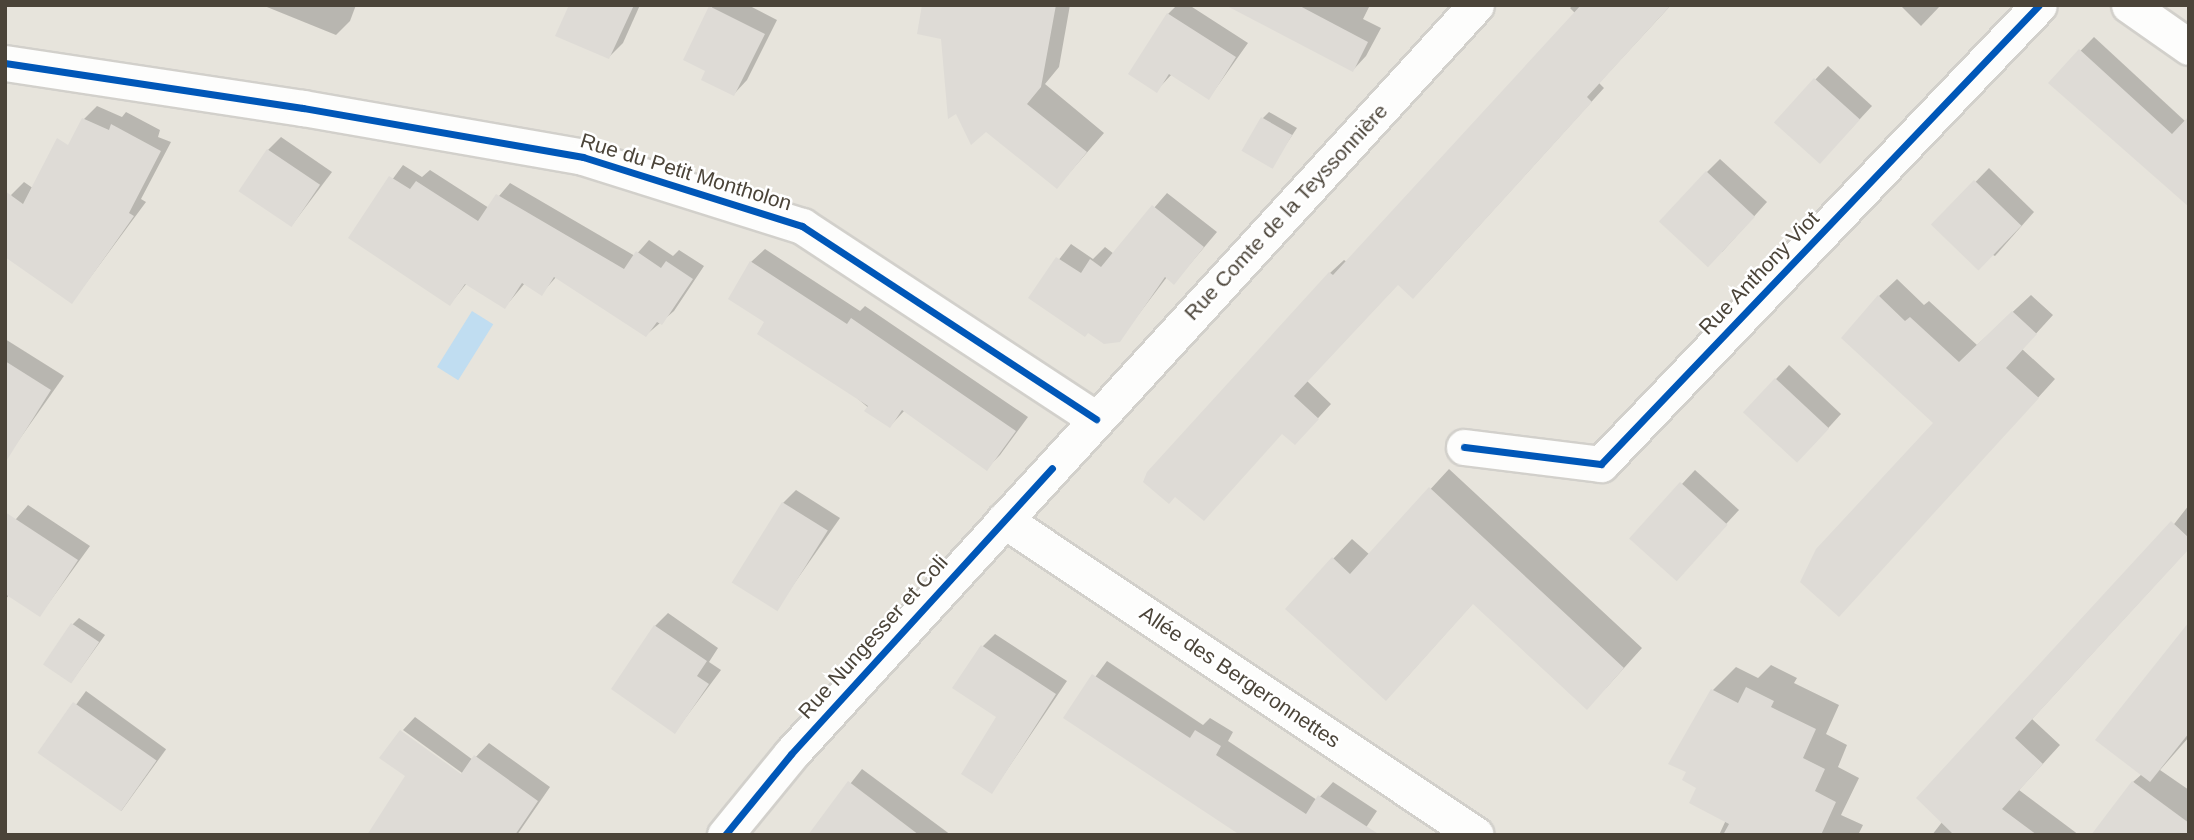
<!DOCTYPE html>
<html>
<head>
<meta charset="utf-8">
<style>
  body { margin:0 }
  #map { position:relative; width:2194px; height:840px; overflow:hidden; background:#f4f2ee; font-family:Arial,sans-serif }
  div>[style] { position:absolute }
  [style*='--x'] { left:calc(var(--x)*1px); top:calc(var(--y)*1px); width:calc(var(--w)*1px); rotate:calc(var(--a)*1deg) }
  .residential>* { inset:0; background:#e7e4dc; transform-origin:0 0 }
  .water>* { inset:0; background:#c0ddf1; transform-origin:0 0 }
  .shadow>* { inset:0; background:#0003; transform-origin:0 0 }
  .building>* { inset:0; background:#dedbd6; transform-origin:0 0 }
  .roads { filter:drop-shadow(2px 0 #d2d0cb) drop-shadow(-2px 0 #d2d0cb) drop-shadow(0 2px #d2d0cb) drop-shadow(0 -2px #d2d0cb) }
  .minor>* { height:35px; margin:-17.5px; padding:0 17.5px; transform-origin:17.5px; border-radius:17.5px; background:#fdfdfc }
  .cycleway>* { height:7px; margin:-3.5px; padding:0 3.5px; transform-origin:3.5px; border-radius:3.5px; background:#0057b8 }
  span { translate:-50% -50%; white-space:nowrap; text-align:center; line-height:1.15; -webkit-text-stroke:5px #fff; paint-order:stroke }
  .street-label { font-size:21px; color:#4b4439 }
  .frame { position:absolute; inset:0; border:7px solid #4b4439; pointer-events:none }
</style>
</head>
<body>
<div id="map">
  <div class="residential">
    <div style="left:5px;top:5px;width:2184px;height:830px"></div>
  </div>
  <div class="water">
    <div style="left:472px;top:311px;width:25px;height:66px;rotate:32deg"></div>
  </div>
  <div class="shadow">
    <div style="clip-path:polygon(262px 5px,356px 5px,350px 21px,336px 35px)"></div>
    <div style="clip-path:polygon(571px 5px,640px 5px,623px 43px,609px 57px)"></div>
    <div style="clip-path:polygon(712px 5px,748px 5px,777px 20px,747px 80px,734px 94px,707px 70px)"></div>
    <div style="clip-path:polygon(924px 5px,1070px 5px,1059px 67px,1045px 84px,1104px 133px,1057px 187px,942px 37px)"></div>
    <div style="clip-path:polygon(1177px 5px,1189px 5px,1248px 43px,1209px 98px,1172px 74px,1157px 90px,1168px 14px)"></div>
    <div style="clip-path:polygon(1276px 5px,1370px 5px,1363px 19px,1381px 28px,1366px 56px,1353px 70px)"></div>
    <div style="clip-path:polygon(1573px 5px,1671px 5px,1599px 83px,1604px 88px,1427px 283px,1399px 283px,1307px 381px,1331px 404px,1308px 429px,1283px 432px,1330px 273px,1344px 260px,1347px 262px,1576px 14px,1570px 8px)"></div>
    <div style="clip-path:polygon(1900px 5px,1941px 5px,1921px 26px)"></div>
    <div style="clip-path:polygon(2094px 37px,2186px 122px,2189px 204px,2050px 82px)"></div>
    <div style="clip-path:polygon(1828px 66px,1872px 106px,1833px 148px,1815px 80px)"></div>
    <div style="clip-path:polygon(97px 106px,122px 117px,126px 112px,160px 130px,158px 137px,171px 142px,141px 199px,146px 202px,72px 302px,11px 195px,24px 182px,37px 191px,60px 191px,84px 119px)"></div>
    <div style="clip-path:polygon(1269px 112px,1297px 128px,1271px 167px,1263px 118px)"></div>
    <div style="clip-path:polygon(281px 137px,332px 172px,292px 225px,268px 150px)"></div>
    <div style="clip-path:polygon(1720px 159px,1767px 202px,1722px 252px,1707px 172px)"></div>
    <div style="clip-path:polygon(403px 165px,422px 177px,430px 170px,489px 208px,510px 183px,635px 256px,649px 240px,673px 256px,679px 250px,704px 266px,674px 311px,646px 335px,557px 276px,542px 293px,525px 283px,505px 307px,467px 283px,450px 304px,350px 237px)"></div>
    <div style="clip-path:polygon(1989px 168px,2034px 212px,1995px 256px,1934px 225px)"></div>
    <div style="clip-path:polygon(1167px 193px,1217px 232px,1174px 283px,1167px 277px,1119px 340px,1088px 331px,1030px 297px,1071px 244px,1093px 259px,1105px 247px,1114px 254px)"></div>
    <div style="clip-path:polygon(765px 249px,860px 311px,865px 306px,1028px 417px,1000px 455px,986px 469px,905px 410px,890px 426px,767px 322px,751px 262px)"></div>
    <div style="clip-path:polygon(1897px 279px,1924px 305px,1929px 301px,1977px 345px,2031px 295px,2053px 315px,2022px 349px,2055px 379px,1856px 597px,1935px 423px,1879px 296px)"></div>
    <div style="clip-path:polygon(5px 339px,64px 376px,9px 454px,5px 451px)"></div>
    <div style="clip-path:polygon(1789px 365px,1841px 414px,1810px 448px,1745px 413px)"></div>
    <div style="clip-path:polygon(1449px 469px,1642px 648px,1606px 688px,1474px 602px,1405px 679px,1333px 559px,1352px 539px,1370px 555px)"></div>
    <div style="clip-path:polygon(1695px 470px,1739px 510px,1688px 565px,1682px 484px)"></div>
    <div style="clip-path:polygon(796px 490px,840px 518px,777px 608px,783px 503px)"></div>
    <div style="clip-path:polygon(28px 505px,90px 546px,40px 615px,9px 595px,5px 600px,5px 532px)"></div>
    <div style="clip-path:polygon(2189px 505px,2189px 548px,2032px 719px,2060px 745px,2019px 790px,2079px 835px,1932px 835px)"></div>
    <div style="clip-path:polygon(668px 613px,718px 648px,709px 662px,721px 670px,675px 732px,655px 626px)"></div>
    <div style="clip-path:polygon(79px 618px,105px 635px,72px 681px,72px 625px)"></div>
    <div style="clip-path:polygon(2189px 625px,2189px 737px,2160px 770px,2189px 790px,2189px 835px,2133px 782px,2142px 774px)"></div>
    <div style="clip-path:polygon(995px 634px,1067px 681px,992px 792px,998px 716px,983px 646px)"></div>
    <div style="clip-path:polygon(1107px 661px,1203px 725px,1210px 718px,1233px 732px,1228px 741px,1317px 800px,1333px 782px,1377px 811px,1361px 835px,1243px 835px,1065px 718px)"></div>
    <div style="clip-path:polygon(1771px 665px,1797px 678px,1794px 683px,1839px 705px,1826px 734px,1847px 745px,1838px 767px,1859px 778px,1841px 815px,1863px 825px,1858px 835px,1719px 835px,1726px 820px,1699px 787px,1712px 691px,1736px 667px,1758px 678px)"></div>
    <div style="left:86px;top:691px;width:99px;height:76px;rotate:36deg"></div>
    <div style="clip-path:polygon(415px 717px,473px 760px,489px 743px,550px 787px,517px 835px,480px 835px,469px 778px,403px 730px)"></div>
    <div style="clip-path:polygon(862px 769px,951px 835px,828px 835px,816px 827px)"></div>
  </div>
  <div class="building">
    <div style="clip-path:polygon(569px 5px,634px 5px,609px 59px,555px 36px)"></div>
    <div style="clip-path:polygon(922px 5px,1056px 5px,1041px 87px,1027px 104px,1087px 152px,1057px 189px,986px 132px,971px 145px,956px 114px,948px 119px,941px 39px,917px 34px)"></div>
    <div style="clip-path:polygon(1225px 5px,1298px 5px,1368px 42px,1353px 72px)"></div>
    <div style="clip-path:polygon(1581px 5px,1671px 5px,1587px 97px,1592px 102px,1413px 299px,1398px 285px,1294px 396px,1319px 419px,1295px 445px,1282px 434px,1204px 521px,1175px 497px,1169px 504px,1143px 482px,1147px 472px,1329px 272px,1333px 275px)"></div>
    <div style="clip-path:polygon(709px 6px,765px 34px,734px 96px,701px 80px,705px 71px,683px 60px)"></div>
    <div style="clip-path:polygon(1167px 13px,1236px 57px,1209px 100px,1169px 74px,1157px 93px,1128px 74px)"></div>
    <div style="clip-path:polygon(2079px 49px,2172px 134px,2189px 116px,2189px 207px,2048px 83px)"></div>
    <div style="left:1814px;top:78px;width:62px;height:60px;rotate:42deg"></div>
    <div style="left:1261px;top:117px;width:36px;height:39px;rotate:30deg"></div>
    <div style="clip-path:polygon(82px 118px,109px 130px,111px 124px,161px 151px,129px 213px,134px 216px,72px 304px,5px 257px,5px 191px,23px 204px,57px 138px,68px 145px)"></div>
    <div style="left:267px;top:149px;width:64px;height:51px;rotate:34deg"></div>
    <div style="left:1706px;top:171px;width:67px;height:69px;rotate:43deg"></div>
    <div style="clip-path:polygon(389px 176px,410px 189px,416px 181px,478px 221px,496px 194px,624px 269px,636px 251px,661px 268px,666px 261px,693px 279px,662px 325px,657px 322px,646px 337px,554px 277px,542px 296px,522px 283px,505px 309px,465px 284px,450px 306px,348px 238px)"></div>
    <div style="left:1974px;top:180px;width:66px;height:62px;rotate:44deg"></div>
    <div style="clip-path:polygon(1152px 205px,1204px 247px,1174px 285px,1165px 277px,1120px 342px,1104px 344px,1088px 333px,1085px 337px,1028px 298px,1056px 257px,1081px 273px,1090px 259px,1101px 267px)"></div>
    <div style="clip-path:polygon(750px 261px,847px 324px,851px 318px,1016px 431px,987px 471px,902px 410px,890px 428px,864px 411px,868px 406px,757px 334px,764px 322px,728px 299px)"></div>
    <div style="clip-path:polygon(1878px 295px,1905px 321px,1910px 317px,1959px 362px,2012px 311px,2037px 334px,2006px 368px,2039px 398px,1839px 617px,1800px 582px,1816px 549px,1933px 423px,1841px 338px)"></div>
    <div style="clip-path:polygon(5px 361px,51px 390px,5px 463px)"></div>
    <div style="left:1775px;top:378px;width:74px;height:47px;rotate:43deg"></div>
    <div style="left:1680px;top:482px;width:64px;height:76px;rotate:42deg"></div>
    <div style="clip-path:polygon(1429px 487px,1624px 668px,1587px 710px,1473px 604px,1386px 701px,1285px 609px,1332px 557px,1350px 574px)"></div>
    <div style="left:782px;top:502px;width:54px;height:95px;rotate:32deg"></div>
    <div style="clip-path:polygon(5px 512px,78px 560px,40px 617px,5px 594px)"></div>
    <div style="clip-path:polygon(2171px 521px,2189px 538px,2189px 549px,2015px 738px,2043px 764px,2002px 809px,2037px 835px,1954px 835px,1916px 798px)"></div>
    <div style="clip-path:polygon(2189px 622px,2189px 733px,2150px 782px,2095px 740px)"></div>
    <div style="left:71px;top:623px;width:34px;height:50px;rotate:34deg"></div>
    <div style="clip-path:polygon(654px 625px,707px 661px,697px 676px,709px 684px,675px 734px,611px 689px)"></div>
    <div style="clip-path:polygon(981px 645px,1056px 694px,992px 794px,961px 774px,996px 717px,952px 688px)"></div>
    <div style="clip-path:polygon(1092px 674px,1190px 738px,1195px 730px,1221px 746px,1216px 755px,1306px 814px,1318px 795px,1380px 835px,1240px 835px,1063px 718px)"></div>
    <div style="clip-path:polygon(1746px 687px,1774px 701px,1771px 707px,1816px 729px,1803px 758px,1825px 769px,1815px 791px,1836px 802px,1821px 835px,1723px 835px,1729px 824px,1689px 803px,1696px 788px,1682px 780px,1686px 772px,1668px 764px,1711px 689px,1738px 703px)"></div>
    <div style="left:73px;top:702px;width:102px;height:62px;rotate:35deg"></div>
    <div style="clip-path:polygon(400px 730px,461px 774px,474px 755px,538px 801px,515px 835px,367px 835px,405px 776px,379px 758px)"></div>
    <div style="clip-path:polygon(848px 781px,919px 835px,808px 835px)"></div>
    <div style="clip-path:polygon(2132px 781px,2189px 823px,2189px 835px,2091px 835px)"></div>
  </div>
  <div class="roads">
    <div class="minor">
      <div style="--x:2129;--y:5;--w:73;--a:35"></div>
      <div style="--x:5;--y:63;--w:301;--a:8.6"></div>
      <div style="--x:303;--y:108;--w:284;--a:9.9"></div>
      <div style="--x:583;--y:157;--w:230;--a:17.5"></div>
      <div style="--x:802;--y:226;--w:352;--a:33.3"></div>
      <div style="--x:1464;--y:447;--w:138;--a:7.1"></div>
      <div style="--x:1601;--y:464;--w:634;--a:-46.34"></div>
      <div style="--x:1004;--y:520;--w:567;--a:33.72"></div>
      <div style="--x:725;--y:835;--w:104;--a:-50.8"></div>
      <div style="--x:791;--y:754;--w:1015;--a:-47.56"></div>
    </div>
  </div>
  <div class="cycleway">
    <div style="--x:5;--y:63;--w:301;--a:8.6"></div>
    <div style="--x:303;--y:108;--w:284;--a:9.9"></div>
    <div style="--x:583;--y:157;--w:230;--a:17.5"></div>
    <div style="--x:802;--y:226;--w:352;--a:33.3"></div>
    <div style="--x:1464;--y:447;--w:138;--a:7.1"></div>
    <div style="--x:1601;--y:464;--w:634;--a:-46.34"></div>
    <div style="--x:725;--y:835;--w:104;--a:-50.8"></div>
    <div style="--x:791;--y:754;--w:387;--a:-47.6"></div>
  </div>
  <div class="street-label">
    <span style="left:686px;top:172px;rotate:17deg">Rue du Petit Montholon</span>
    <span style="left:1286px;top:212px;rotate:-47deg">Rue Comte de la Teyssonnière</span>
    <span style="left:1759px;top:273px;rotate:-46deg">Rue Anthony Viot</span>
    <span style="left:873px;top:637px;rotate:-48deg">Rue Nungesser et Coli</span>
    <span style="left:1240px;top:677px;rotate:34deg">Allée des Bergeronnettes</span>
  </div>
  <div class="frame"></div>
</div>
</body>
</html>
